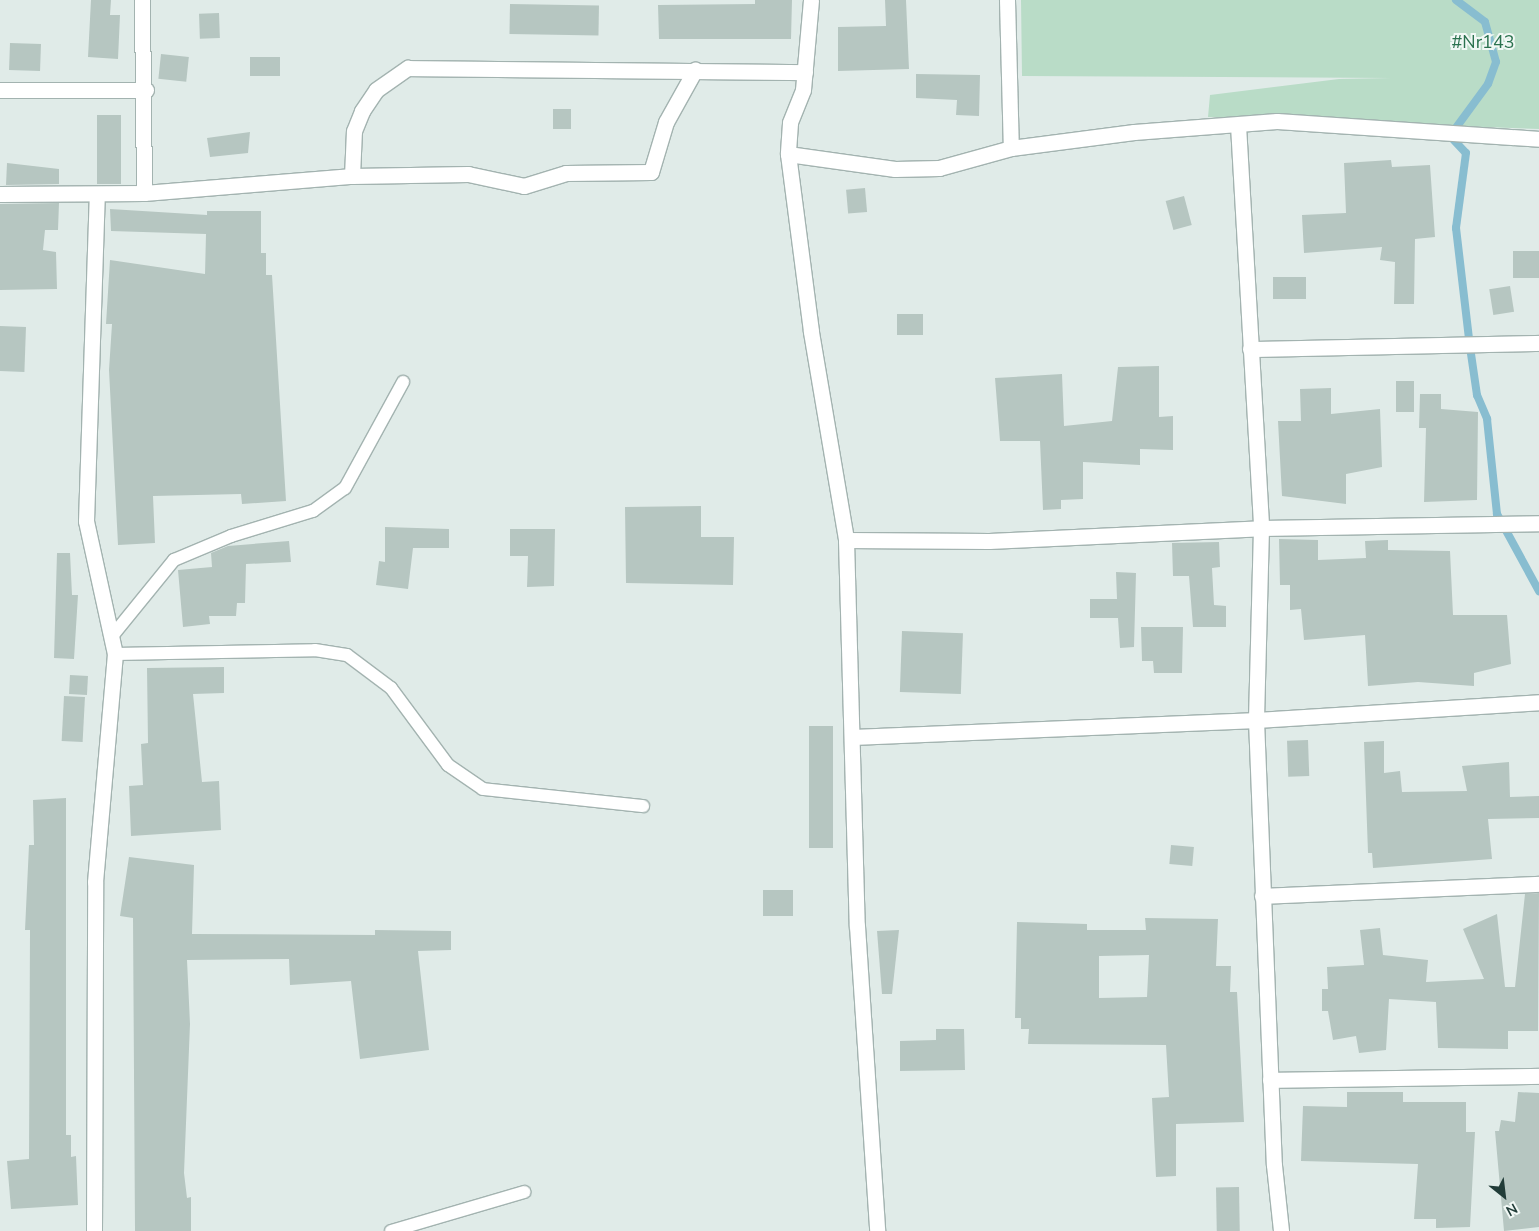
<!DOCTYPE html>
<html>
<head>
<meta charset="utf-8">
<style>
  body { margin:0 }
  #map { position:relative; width:1539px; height:1231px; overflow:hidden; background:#e0ebe8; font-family:"Nunito Sans",sans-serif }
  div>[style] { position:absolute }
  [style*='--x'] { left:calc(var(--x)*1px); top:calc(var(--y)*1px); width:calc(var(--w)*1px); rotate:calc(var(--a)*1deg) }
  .green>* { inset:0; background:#b9dcc7 }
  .stream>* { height:8px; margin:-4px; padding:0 4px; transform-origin:4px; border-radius:4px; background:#88bdd0 }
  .building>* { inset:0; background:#b6c6c1; transform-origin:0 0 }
  .roads { filter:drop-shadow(1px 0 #a3b3b0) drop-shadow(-1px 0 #a3b3b0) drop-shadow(0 1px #a3b3b0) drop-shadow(0 -1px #a3b3b0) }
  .service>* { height:12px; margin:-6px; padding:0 6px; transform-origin:6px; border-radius:6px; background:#fff }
  .minor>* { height:15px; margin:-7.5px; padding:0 7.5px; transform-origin:7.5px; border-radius:7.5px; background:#fff }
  span { translate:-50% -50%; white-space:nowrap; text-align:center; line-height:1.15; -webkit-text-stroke:4px #f1f8f5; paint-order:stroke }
  .park-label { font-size:18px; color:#2b724f }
  .north { position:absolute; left:1479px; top:1171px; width:50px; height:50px; -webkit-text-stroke:4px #f1f8f5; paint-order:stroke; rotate:151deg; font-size:14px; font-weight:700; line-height:20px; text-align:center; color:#213c38 }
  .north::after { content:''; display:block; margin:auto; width:18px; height:22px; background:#213c38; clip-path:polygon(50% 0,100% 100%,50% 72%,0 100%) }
</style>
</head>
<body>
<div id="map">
  <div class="green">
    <div style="clip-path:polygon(1021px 0,1539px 0,1539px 129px,1208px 117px,1210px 95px,1339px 79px,1392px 78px,1022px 76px)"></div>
  </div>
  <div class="stream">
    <div style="--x:1456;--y:0;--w:36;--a:37"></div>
    <div style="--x:1485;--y:22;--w:41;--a:74.6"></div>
    <div style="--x:1496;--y:62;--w:23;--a:110"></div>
    <div style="--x:1488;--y:84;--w:64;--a:126.2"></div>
    <div style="--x:1450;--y:136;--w:23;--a:47"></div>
    <div style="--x:1466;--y:153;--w:76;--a:97.6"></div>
    <div style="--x:1456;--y:228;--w:120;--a:83.3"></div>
    <div style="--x:1470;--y:347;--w:49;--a:81.7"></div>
    <div style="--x:1477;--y:395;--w:26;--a:67"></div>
    <div style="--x:1487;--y:419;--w:96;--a:84"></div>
    <div style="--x:1497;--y:514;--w:88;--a:61.4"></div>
  </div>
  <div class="building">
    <div style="clip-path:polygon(91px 0,111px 0,110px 15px,120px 15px,118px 59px,88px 57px)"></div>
    <div style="clip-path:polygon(755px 0,792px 0,791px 39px,659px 39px,658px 5px,755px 4px)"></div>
    <div style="clip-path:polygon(885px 0,906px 0,909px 69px,838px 71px,838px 27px,886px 26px)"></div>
    <div style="left:510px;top:4px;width:89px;height:30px;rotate:1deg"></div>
    <div style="left:219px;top:13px;width:25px;height:20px;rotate:88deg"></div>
    <div style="left:10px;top:43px;width:31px;height:27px;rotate:2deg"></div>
    <div style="left:161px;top:54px;width:28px;height:25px;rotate:6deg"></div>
    <div style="left:250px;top:57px;width:30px;height:19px"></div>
    <div style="clip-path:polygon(916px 74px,980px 75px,979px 116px,956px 115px,957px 100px,916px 98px)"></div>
    <div style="left:553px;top:109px;width:18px;height:20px"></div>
    <div style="left:97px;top:115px;width:24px;height:69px"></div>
    <div style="clip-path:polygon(250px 132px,248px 153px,210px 157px,207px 138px)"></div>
    <div style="clip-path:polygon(1391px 160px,1392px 167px,1430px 165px,1435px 237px,1415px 239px,1414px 304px,1394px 304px,1395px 262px,1380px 260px,1382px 247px,1304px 253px,1302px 215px,1346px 213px,1344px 163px)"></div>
    <div style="clip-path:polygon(7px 163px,59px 169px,59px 184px,6px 185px)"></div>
    <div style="left:865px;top:188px;width:24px;height:19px;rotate:85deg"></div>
    <div style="left:1184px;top:196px;width:30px;height:19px;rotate:75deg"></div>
    <div style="clip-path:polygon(59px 203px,58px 230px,45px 230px,43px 250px,56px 252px,57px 289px,0 290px,0 204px)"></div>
    <div style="clip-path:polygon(110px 209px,207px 215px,207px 211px,261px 211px,261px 253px,266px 253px,266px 275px,272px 275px,286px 501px,242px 504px,241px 494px,153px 496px,155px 543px,118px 545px,109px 370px,112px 324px,106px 324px,110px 260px,205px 274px,206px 234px,111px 231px)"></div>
    <div style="left:1539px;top:251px;width:27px;height:26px;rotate:90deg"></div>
    <div style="left:1273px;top:277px;width:33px;height:22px"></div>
    <div style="left:1510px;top:286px;width:26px;height:21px;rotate:81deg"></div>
    <div style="left:897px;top:314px;width:26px;height:21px"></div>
    <div style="left:0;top:326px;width:26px;height:45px;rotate:2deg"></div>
    <div style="clip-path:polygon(1159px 366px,1159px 417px,1173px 416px,1173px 450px,1140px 449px,1140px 465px,1083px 462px,1083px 499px,1061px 500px,1061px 509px,1043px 510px,1040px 441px,1000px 441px,995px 378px,1062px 374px,1064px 426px,1112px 421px,1118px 367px)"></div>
    <div style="left:1396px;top:381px;width:18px;height:31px"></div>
    <div style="clip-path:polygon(1331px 388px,1331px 414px,1380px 409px,1382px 467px,1346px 474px,1346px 504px,1282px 496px,1278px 421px,1301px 421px,1300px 389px)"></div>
    <div style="clip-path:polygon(1420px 394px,1441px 394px,1441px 409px,1478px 412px,1477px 500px,1424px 502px,1426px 428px,1419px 428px)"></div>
    <div style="clip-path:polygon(701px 506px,701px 537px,734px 537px,733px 585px,626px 583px,625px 507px)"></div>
    <div style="clip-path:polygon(385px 527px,449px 529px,449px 548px,413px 548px,408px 589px,376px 585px,379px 561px,385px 562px)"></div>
    <div style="clip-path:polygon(510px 529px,555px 529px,554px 586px,527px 587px,528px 556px,510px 556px)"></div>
    <div style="clip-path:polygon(1279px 539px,1318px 540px,1318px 560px,1366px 558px,1365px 541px,1388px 540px,1388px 550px,1450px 551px,1453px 615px,1507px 615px,1511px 664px,1474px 673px,1474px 686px,1418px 682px,1368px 686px,1365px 635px,1304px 640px,1301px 609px,1290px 610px,1290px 585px,1280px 585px)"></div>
    <div style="clip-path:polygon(289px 541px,291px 562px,246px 564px,245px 603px,237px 603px,236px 616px,209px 616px,210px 624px,183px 627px,178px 570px,212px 567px,211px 553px,228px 546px)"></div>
    <div style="clip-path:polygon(1219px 542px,1220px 567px,1212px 568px,1214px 605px,1226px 606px,1226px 627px,1193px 627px,1189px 576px,1173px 576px,1172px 543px)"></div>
    <div style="clip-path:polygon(57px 553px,70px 553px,72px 595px,78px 595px,74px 659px,54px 658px)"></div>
    <div style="clip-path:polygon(1116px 572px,1136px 573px,1134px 647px,1120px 648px,1118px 618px,1090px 618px,1090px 599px,1117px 599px)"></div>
    <div style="clip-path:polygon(1141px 627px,1183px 627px,1182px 673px,1154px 673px,1153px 661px,1142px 661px)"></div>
    <div style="left:902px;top:631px;width:61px;height:61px;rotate:2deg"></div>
    <div style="clip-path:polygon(224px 667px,224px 693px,193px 694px,202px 782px,219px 781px,221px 830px,131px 836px,129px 786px,143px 785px,141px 744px,148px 743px,147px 668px)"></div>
    <div style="left:70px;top:675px;width:18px;height:19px;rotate:3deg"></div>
    <div style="left:64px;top:696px;width:21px;height:45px;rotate:3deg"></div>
    <div style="left:809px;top:726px;width:24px;height:122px"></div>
    <div style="left:1308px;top:740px;width:36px;height:21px;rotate:88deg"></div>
    <div style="clip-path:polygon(1384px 741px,1384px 773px,1400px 771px,1402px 792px,1467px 791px,1462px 766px,1509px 762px,1510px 797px,1539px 796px,1539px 818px,1488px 819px,1492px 859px,1373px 868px,1372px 853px,1368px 853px,1364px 742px)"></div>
    <div style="clip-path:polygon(66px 798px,66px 1135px,71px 1135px,71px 1157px,76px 1156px,78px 1205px,11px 1209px,7px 1161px,29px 1159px,30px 930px,25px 930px,29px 845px,34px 845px,33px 800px)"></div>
    <div style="left:1171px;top:845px;width:23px;height:19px;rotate:5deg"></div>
    <div style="clip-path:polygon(129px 857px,194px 865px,192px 934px,375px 935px,375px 930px,451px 931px,451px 950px,418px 951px,429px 1050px,360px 1059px,351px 981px,290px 985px,289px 959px,187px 960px,190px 1024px,184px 1173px,187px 1198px,191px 1197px,191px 1231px,135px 1231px,133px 918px,120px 916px)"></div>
    <div style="left:793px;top:890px;width:26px;height:30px;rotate:90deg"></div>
    <div style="clip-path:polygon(1539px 893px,1538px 1031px,1508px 1031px,1508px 1049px,1438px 1048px,1436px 1002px,1389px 999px,1386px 1050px,1359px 1053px,1356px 1036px,1333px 1040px,1328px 1011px,1322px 1011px,1322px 989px,1328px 989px,1327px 967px,1364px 965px,1360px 930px,1380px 928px,1383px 955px,1428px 960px,1426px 982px,1484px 979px,1463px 929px,1497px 914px,1505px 987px,1515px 987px,1525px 894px)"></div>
    <div style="clip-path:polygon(evenodd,1145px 918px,1218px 919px,1216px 966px,1231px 966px,1230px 992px,1237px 992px,1244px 1122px,1176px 1124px,1176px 1176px,1156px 1177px,1152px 1098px,1169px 1097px,1166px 1045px,1028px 1044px,1029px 1029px,1021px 1029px,1021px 1018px,1015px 1018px,1017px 922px,1087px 924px,1087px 930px,1146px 930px,1145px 918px,1149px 955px,1147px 997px,1099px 998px,1099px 956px,1149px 955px)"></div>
    <div style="clip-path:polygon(899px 930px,892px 994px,882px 994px,877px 931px)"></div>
    <div style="clip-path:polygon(936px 1029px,964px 1029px,965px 1070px,900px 1071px,900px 1041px,936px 1040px)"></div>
    <div style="clip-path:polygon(1347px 1092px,1403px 1092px,1403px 1102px,1466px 1102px,1466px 1132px,1475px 1132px,1470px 1227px,1436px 1228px,1436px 1219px,1414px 1219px,1418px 1164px,1301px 1161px,1303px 1106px,1347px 1107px)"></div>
    <div style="clip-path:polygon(1518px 1092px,1539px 1093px,1539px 1227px,1504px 1231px,1495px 1131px,1499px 1131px,1501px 1120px,1515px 1122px)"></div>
    <div style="left:1239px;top:1187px;width:44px;height:23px;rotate:89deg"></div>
  </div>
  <div class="roads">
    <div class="service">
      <div style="--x:113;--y:635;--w:97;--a:-50.9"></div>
      <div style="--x:174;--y:560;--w:62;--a:-22.8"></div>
      <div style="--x:231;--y:536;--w:86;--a:-17"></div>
      <div style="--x:313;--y:511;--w:39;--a:-36"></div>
      <div style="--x:345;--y:488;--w:121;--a:-61.3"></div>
      <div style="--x:115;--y:654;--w:200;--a:-1.1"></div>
      <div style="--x:315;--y:650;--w:32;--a:9"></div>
      <div style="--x:347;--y:655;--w:55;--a:36.9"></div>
      <div style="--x:391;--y:688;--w:96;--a:53.5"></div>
      <div style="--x:448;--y:765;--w:42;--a:34.4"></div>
      <div style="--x:483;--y:789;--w:161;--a:6.1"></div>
      <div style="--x:391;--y:1231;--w:139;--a:-16.3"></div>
    </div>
    <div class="minor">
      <div style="--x:811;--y:0;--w:90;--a:95.1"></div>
      <div style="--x:803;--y:90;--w:35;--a:112"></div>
      <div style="--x:790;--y:123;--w:31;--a:94"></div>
      <div style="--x:788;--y:154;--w:179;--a:82.6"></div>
      <div style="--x:811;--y:332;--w:211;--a:80.4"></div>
      <div style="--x:846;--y:540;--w:386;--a:88.4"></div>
      <div style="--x:857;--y:926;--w:306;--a:86.2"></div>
      <div style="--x:1007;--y:0;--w:148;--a:88.5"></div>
      <div style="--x:1011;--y:148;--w:124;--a:-7.4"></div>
      <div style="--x:1134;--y:132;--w:143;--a:-4.4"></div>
      <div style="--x:1277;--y:121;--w:263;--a:3.9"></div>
      <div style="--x:0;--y:90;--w:146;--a:0"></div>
      <div style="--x:1238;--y:125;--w:404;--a:86.7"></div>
      <div style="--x:1261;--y:528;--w:192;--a:91.5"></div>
      <div style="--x:1256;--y:720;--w:445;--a:87.7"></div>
      <div style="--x:1274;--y:1165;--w:66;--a:83.9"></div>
      <div style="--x:788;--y:154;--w:108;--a:8"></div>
      <div style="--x:895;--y:169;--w:44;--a:-1.3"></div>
      <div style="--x:939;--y:168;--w:75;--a:-15.5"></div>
      <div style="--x:352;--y:176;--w:116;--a:-1"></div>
      <div style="--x:468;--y:174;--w:57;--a:12.1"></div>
      <div style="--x:524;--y:186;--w:44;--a:-17.2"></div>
      <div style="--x:566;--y:173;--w:85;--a:-0.7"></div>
      <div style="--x:651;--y:172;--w:52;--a:-73.3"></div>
      <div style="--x:666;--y:122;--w:60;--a:-60.9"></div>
      <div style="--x:144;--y:193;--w:209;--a:-4.7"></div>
      <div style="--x:352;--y:176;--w:45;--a:-87.5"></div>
      <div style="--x:354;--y:131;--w:22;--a:-68"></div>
      <div style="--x:362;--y:111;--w:25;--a:-56"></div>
      <div style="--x:376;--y:90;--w:39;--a:-35"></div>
      <div style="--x:408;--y:68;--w:397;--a:0.6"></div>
      <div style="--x:0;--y:194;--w:144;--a:-0.4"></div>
      <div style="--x:144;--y:193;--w:193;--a:-90.6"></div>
      <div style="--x:1250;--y:349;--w:289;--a:-1.2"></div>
      <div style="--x:846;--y:540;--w:143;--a:0.4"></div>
      <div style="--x:989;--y:541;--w:272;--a:-2.7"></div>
      <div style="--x:1261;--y:528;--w:278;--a:-1"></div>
      <div style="--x:854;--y:737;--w:402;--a:-2.4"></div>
      <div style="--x:1256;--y:720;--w:284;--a:-3.6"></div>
      <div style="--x:1262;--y:896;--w:277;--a:-2.5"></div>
      <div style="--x:1270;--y:1080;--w:269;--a:-0.9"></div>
      <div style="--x:94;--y:1231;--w:349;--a:-89.8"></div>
      <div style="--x:95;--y:882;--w:229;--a:-85"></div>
      <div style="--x:115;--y:654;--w:136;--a:-102.3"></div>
      <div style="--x:86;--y:521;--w:327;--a:-88.1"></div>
    </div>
  </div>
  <div class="park-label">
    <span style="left:1483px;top:42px">#Nr143</span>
  </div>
  <div class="north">N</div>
</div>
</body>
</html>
